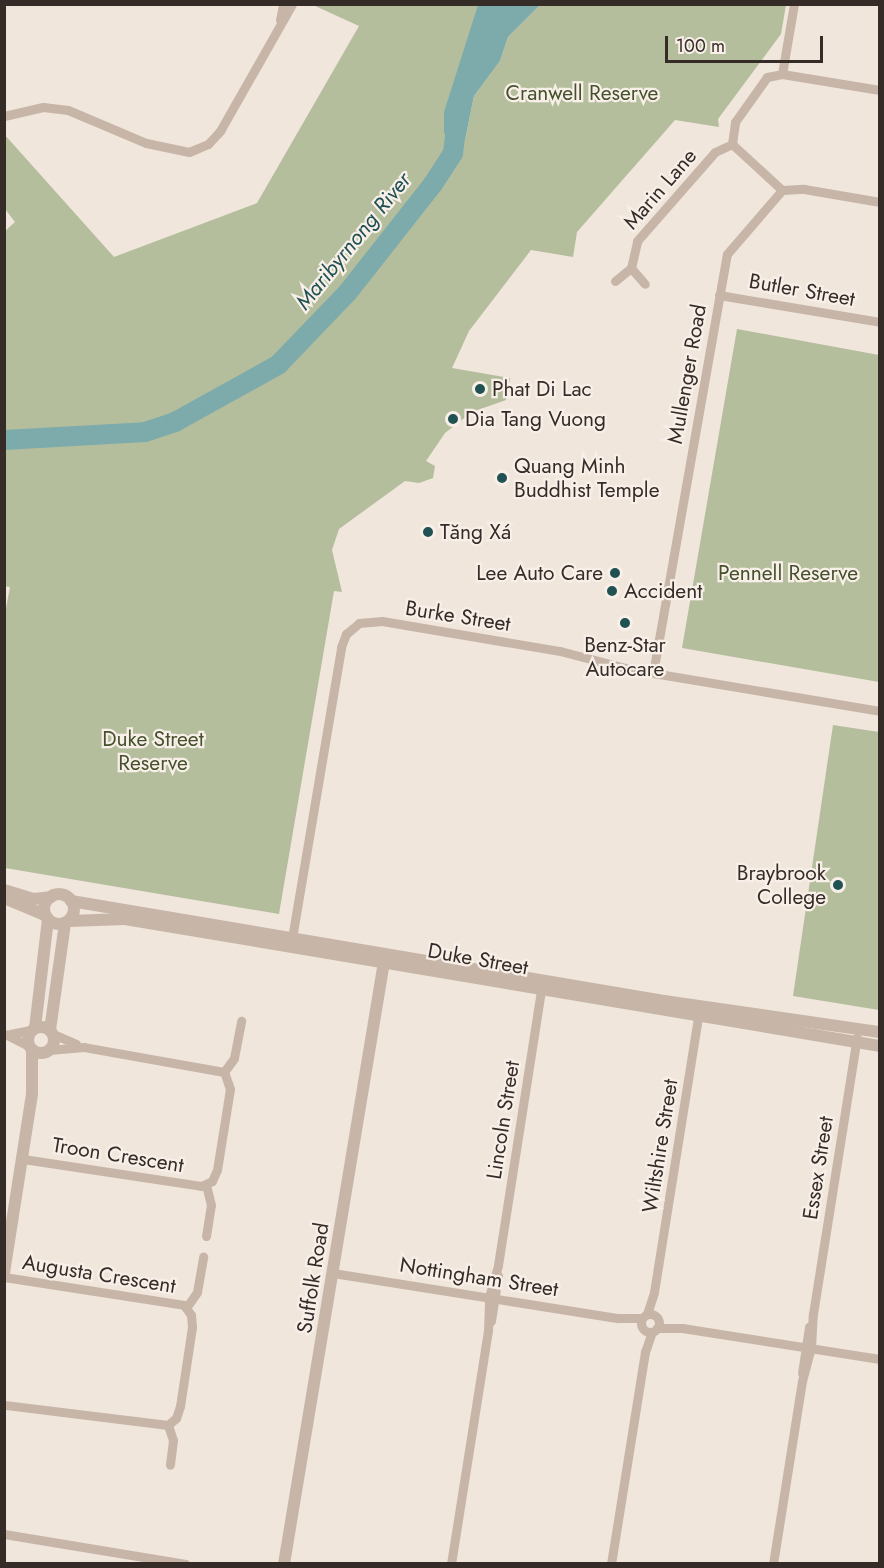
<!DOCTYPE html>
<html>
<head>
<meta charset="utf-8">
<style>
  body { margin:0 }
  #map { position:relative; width:884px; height:1568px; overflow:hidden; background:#f0e6dc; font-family:Jost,sans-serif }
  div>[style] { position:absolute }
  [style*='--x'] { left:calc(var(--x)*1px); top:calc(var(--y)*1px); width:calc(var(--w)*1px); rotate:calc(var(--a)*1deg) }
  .green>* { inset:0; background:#b4be9d }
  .water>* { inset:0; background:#7daaab }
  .river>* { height:20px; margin:-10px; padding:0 10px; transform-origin:10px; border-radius:10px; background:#7daaab }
  .minor>* { height:9px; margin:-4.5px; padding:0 4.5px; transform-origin:4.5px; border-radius:4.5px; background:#c7b6a8 }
  .minor>.ring { margin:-4.5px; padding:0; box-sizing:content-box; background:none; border:9px solid #c7b6a8; border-radius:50% }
  .tertiary>* { height:12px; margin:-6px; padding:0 6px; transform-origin:6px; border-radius:6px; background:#c7b6a8 }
  .tertiary>.ring { margin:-6px; padding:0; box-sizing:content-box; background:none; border:12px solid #c7b6a8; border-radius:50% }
  .dots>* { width:16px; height:16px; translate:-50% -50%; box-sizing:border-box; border:3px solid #f8f0e8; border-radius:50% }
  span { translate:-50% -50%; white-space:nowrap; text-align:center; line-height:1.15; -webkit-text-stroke:4.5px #f8f0e8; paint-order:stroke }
  .park-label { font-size:21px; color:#45512d }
  .street-label { font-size:21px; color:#352c28 }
  .poi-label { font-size:21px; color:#352c28 }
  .left { translate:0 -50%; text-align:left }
  .right { translate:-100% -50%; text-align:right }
  .water-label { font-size:22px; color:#205153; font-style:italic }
  .frame { position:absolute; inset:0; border:6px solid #352c28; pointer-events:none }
  .scale { position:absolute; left:665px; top:36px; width:158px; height:27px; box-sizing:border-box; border:3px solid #352c28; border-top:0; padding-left:8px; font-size:18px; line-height:21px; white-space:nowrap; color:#352c28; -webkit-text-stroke:4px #f8f0e8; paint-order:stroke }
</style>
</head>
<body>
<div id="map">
  <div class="green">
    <div style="clip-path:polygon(313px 5px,502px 5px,468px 65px,465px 140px,474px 96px,500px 61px,508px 37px,540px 5px,786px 5px,781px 34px,718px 119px,719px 127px,675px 120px,577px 232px,573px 257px,531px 250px,469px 331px,452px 368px,510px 378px,506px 400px,472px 412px,445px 433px,426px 461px,435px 466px,433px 478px,419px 483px,405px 481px,339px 529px,332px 550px,342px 592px,334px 591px,279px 914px,5px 868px,4px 619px,10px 587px,4px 586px,4px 232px,15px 222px,5px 209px,4px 134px,114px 257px,257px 203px,359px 26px)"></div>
    <div style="clip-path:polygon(737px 329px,879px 355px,879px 682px,682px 648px)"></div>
    <div style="clip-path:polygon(833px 725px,879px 732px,879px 1010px,793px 996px)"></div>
  </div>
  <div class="water">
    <div style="clip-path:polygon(478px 5px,540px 5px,508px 37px,500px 61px,474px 96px,465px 140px,453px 153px,444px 132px,444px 112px)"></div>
  </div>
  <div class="river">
    <div style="--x:4;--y:440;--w:141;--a:-3.2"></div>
    <div style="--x:145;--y:432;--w:32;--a:-18"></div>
    <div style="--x:175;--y:422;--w:118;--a:-29"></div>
    <div style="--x:278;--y:365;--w:101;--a:-46.2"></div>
    <div style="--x:348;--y:292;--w:137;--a:-51.8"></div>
    <div style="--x:433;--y:184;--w:37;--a:-57"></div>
    <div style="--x:453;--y:153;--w:25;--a:-83"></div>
  </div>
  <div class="minor">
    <div style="--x:280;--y:20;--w:16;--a:-79"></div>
    <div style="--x:782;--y:74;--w:71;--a:-80.3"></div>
    <div style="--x:4;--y:116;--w:40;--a:-13"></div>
    <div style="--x:43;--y:107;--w:25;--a:7"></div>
    <div style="--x:68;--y:110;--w:85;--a:22.9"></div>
    <div style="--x:146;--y:143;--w:44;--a:11.8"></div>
    <div style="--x:189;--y:152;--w:21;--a:-23"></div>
    <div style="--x:208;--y:144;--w:18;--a:-47"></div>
    <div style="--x:220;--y:131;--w:146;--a:-60.4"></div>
    <div style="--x:782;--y:190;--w:68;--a:-137.4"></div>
    <div style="--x:732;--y:144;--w:22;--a:-82"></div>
    <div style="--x:735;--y:122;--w:55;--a:-54.6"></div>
    <div style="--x:767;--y:77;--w:15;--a:-11"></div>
    <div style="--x:782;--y:74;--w:99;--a:9.3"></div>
    <div style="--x:631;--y:268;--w:28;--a:-77"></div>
    <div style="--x:637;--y:241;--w:118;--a:-48.8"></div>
    <div style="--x:715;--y:152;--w:19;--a:-25"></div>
    <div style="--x:615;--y:281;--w:21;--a:-39"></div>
    <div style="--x:631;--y:268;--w:21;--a:49"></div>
    <div style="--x:719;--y:295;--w:163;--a:9.5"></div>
    <div style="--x:653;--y:673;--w:425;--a:-80"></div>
    <div style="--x:727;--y:254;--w:84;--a:-49.3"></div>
    <div style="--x:782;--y:190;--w:22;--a:-3"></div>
    <div style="--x:804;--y:189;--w:77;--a:9.7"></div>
    <div style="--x:291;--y:944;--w:301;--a:-80.4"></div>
    <div style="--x:341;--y:647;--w:14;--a:-69"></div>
    <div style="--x:346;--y:634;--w:17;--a:-40"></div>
    <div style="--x:359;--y:623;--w:23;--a:-5"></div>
    <div style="--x:382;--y:621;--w:181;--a:9.6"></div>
    <div style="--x:560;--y:651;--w:71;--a:14.6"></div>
    <div style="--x:629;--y:669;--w:254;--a:9.5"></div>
    <div style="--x:5;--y:1034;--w:27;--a:27"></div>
    <div style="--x:10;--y:1034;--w:21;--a:-11"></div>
    <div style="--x:53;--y:1034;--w:25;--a:23"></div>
    <div style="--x:224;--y:1072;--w:17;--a:-54"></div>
    <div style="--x:234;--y:1058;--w:38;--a:-79"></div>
    <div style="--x:23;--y:1159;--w:180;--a:8.6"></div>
    <div style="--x:201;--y:1186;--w:12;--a:-24"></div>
    <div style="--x:212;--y:1181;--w:12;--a:-66"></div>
    <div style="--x:217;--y:1170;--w:82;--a:-80.9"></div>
    <div style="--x:230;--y:1089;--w:18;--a:-109"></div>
    <div style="--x:224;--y:1072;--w:142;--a:-169.9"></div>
    <div style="--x:84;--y:1047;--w:35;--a:175"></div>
    <div style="--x:206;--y:1236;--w:31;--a:-81"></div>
    <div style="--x:211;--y:1205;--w:21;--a:-104"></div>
    <div style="--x:333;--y:1273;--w:289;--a:9"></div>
    <div style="--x:618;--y:1318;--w:24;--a:0"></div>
    <div style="--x:4;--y:1277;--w:182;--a:8.8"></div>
    <div style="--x:184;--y:1305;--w:12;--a:55"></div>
    <div style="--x:191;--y:1315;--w:12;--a:85"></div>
    <div style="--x:192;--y:1327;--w:80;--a:98.6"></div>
    <div style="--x:180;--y:1406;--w:13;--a:108"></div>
    <div style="--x:176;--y:1418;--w:11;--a:139"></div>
    <div style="--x:168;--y:1425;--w:165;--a:-173"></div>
    <div style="--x:186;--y:1308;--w:19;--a:-55"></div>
    <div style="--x:197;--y:1292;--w:36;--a:-80"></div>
    <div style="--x:647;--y:1314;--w:23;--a:-72"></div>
    <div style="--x:654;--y:1292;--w:285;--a:-80.9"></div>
    <div class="ring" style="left:641px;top:1314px;width:9px;height:9px"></div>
    <div style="--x:491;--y:1321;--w:46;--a:-81.2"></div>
    <div style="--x:657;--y:1328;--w:25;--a:0"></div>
    <div style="--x:682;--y:1328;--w:200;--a:8.9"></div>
    <div style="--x:802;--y:1373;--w:47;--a:-81.3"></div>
    <div style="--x:168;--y:1425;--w:16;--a:72"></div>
    <div style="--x:173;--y:1440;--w:25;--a:97"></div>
    <div style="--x:4;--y:1534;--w:184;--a:9.4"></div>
    <div style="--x:451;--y:1564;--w:236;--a:-81"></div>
    <div style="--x:488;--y:1331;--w:34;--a:-88"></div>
    <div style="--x:489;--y:1297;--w:33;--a:-74"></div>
    <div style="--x:498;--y:1265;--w:283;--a:-81.1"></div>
    <div style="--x:611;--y:1564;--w:215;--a:-80.9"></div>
    <div style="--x:645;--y:1352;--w:21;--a:-71"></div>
    <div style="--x:773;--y:1564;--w:185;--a:-81"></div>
    <div style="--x:802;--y:1381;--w:34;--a:-75"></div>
    <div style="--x:811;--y:1348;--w:34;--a:-87"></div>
    <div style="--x:813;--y:1314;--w:280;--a:-81"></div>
  </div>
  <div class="tertiary">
    <div style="--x:4;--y:890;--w:30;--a:17"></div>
    <div style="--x:33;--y:899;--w:18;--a:-6"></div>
    <div class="ring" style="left:44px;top:894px;width:18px;height:18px"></div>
    <div style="--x:4;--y:898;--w:44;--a:22.5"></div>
    <div style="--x:71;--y:901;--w:601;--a:9.57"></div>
    <div style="--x:664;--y:1001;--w:218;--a:8.2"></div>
    <div style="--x:69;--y:921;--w:56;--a:-2"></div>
    <div style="--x:125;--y:919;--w:766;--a:9.55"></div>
    <div class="ring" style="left:28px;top:1027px;width:14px;height:14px"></div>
    <div style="--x:35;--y:1028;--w:110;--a:-83.2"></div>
    <div style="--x:50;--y:1030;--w:108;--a:-82"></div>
    <div style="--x:4;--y:1273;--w:181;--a:-81.1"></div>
    <div style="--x:32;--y:1094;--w:44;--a:-90"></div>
    <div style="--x:284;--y:1564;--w:616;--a:-80.57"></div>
  </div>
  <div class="dots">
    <div style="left:480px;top:389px;background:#205153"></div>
    <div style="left:453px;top:419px;background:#205153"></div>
    <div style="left:502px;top:478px;background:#205153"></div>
    <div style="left:428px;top:532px;background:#205153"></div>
    <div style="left:615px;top:573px;background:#205153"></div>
    <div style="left:612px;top:591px;background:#205153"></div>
    <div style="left:625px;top:623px;background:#205153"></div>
    <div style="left:838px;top:885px;background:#205153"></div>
  </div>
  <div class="park-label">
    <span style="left:582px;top:93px">Cranwell Reserve</span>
    <span style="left:788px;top:573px">Pennell Reserve</span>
    <span style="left:153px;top:751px">Duke Street<br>Reserve</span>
  </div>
  <div class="street-label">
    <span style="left:660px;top:189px;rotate:-49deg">Marin Lane</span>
    <span style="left:802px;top:290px;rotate:10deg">Butler Street</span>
    <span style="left:687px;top:374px;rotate:-80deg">Mullenger Road</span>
    <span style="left:458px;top:616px;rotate:9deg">Burke Street</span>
    <span style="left:478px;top:959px;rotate:10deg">Duke Street</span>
    <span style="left:503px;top:1120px;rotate:-81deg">Lincoln Street</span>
    <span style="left:660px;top:1146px;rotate:-81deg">Wiltshire Street</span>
    <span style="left:118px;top:1155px;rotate:9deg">Troon Crescent</span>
    <span style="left:818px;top:1168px;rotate:-81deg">Essex Street</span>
    <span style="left:99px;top:1274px;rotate:9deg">Augusta Crescent</span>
    <span style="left:479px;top:1277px;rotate:9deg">Nottingham Street</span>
    <span style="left:313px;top:1278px;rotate:-81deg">Suffolk Road</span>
  </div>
  <div class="poi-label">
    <span class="left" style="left:492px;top:389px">Phat Di Lac</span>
    <span class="left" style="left:465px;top:419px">Dia Tang Vuong</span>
    <span class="left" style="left:514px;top:478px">Quang Minh<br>Buddhist Temple</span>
    <span class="left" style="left:440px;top:532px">Tăng Xá</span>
    <span class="right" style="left:603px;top:573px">Lee Auto Care</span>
    <span class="left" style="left:624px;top:591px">Accident</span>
    <span style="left:625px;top:657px">Benz-Star<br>Autocare</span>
    <span class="right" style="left:826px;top:885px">Braybrook<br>College</span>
  </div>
  <div class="water-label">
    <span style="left:353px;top:241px;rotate:-51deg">Maribyrnong River</span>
  </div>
  <div class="frame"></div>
  <div class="scale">100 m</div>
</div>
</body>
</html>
